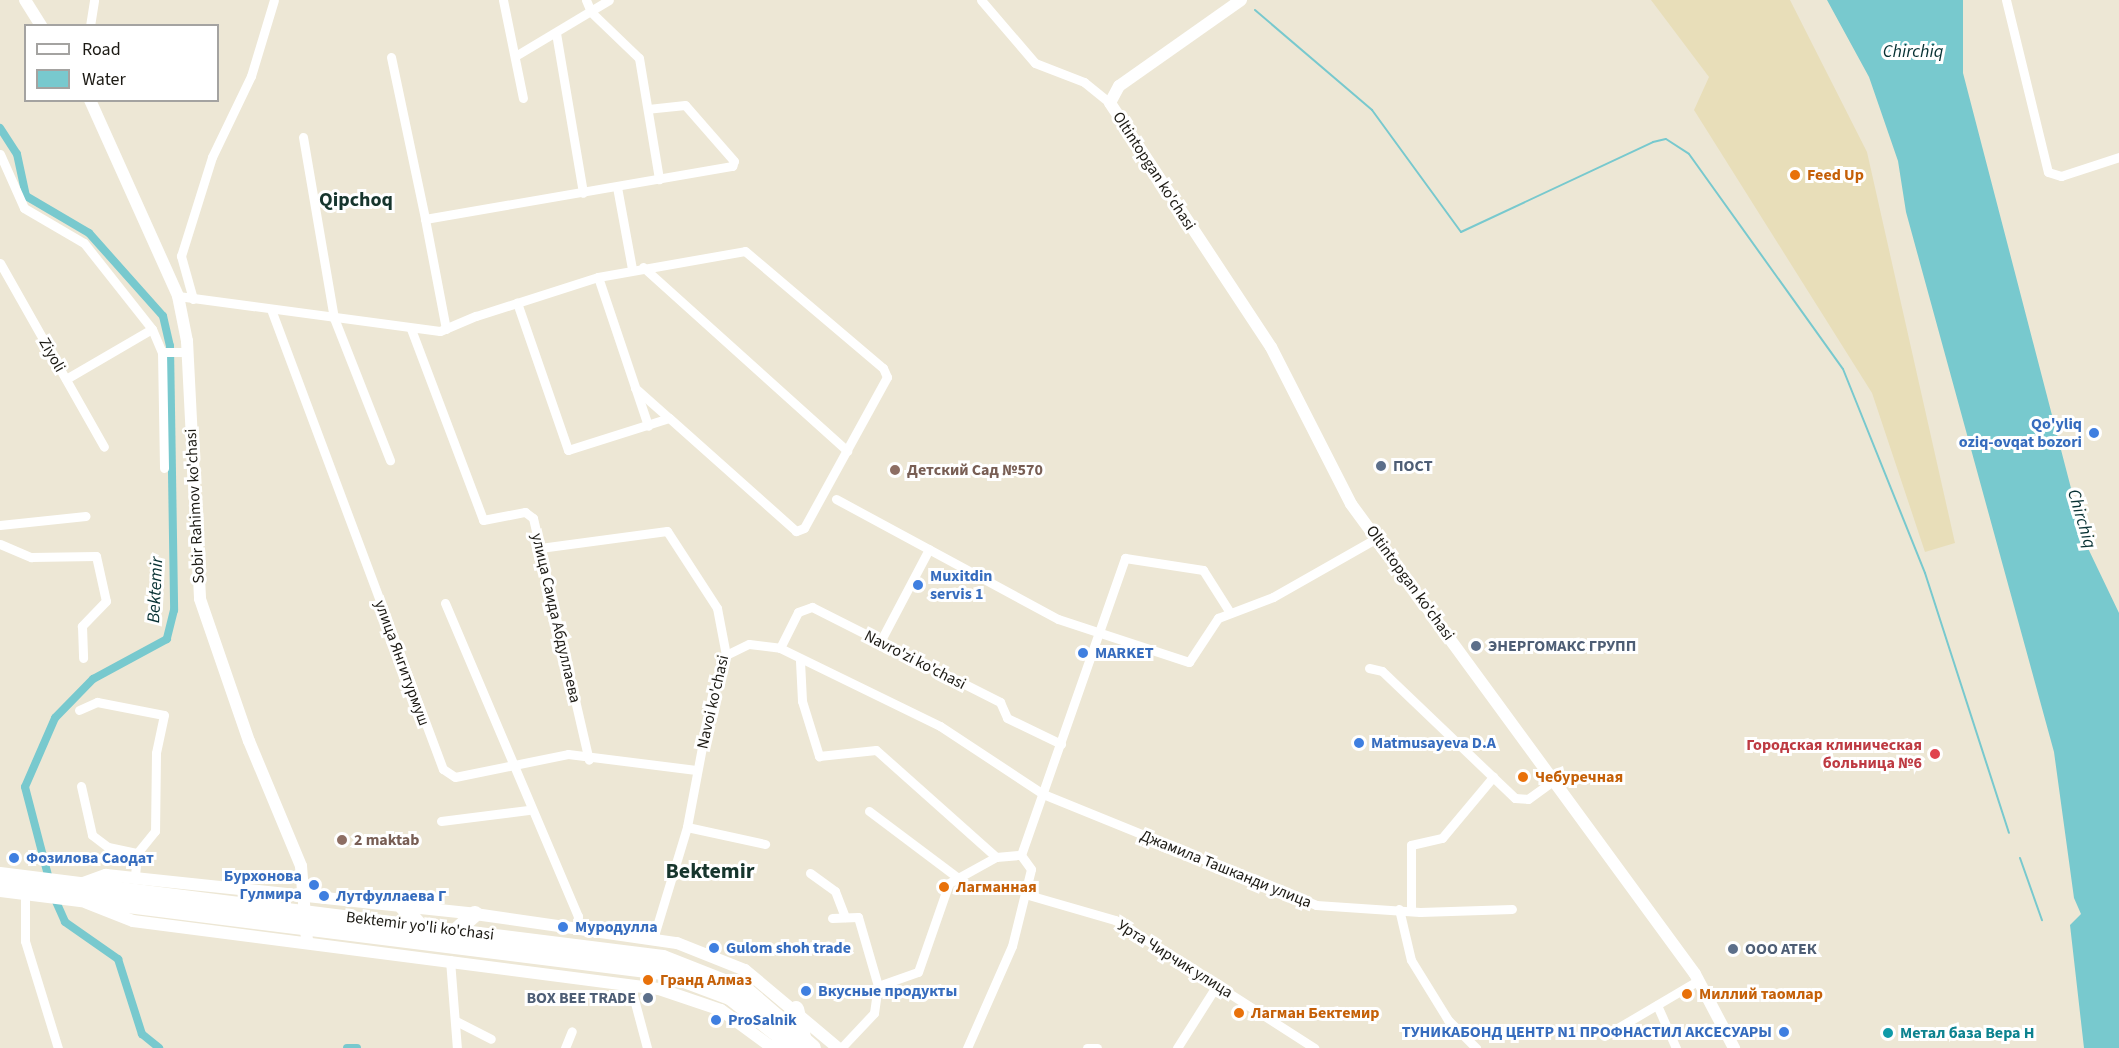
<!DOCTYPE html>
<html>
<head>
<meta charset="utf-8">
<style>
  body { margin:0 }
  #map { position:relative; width:2119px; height:1048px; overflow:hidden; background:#ede7d5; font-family:"Source Sans 3",sans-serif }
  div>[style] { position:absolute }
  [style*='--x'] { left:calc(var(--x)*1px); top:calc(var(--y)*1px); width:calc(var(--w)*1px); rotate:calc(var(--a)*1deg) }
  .sand>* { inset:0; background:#e8deb9 }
  .water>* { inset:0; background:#78c9ce }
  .stream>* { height:2px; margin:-1px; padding:0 1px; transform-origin:1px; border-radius:1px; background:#78c9ce }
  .canal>* { height:8px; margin:-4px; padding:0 4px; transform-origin:4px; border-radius:4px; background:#78c9ce }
  .street>* { height:9px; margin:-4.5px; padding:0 4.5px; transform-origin:4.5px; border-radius:4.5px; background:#fff }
  .secondary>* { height:12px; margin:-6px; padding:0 6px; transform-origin:6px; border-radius:6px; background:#fff }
  .highway>* { height:16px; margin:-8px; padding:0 8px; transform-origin:8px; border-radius:8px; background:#fff }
  .dots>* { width:16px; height:16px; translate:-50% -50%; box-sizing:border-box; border:3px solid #fff; border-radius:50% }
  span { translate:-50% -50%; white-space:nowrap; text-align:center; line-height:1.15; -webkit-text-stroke:6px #fff; paint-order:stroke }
  .street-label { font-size:16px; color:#1c1a14 }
  .food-label { font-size:16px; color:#c56008; font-weight:700 }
  .left { translate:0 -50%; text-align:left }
  .shop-label { font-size:16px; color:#366cbe; font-weight:700 }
  .right { translate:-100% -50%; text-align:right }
  .service-label { font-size:16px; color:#4e5e75; font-weight:700 }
  .education-label { font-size:16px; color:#785e54; font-weight:700 }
  .health-label { font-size:16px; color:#be3a42; font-weight:700 }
  .culture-label { font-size:16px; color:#0d838f; font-weight:700 }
  .water-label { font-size:18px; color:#073133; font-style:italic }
  .quarter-label { font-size:20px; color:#16352d; font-weight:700 }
  .district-label { font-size:22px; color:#16352d; font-weight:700 }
  .legend { position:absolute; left:24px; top:24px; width:195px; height:78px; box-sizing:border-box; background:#fff; border:2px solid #a4a3a1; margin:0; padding:8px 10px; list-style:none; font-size:18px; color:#1c1a14 }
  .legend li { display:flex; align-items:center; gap:12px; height:30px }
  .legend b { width:30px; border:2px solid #a4a3a1 }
</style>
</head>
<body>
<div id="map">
  <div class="sand">
    <div style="clip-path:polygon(1651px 0,1790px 0,1867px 152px,1955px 543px,1925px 552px,1872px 393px,1694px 110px,1709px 77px)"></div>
  </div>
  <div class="water">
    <div style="clip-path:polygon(1827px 0,1963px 0,1963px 73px,2085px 542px,2119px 613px,2119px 1048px,2084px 1048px,2070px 925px,2081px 914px,2074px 898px,2054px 752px,1906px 212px,1898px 161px,1869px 77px)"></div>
  </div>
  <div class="stream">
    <div style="--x:1255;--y:10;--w:154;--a:40.5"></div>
    <div style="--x:1372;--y:110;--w:151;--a:53.9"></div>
    <div style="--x:1461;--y:232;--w:212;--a:-25.1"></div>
    <div style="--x:1653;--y:142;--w:13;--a:-13"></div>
    <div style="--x:1666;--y:139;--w:27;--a:33"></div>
    <div style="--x:1689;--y:154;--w:264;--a:54.4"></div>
    <div style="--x:1843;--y:369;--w:220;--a:68.1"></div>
    <div style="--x:1925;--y:573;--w:273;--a:72.1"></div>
    <div style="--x:2020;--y:858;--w:66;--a:70.5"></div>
  </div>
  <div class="canal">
    <div style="--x:0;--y:128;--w:31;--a:57"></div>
    <div style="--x:17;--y:154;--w:43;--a:77.9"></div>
    <div style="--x:26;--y:196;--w:73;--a:30.4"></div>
    <div style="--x:89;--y:233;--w:111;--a:48.3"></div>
    <div style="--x:163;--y:316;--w:31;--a:77"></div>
    <div style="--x:170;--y:346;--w:264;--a:89.1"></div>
    <div style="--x:174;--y:610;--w:30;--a:104"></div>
    <div style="--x:167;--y:639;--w:84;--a:151.6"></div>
    <div style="--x:93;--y:679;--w:54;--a:134.3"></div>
    <div style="--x:55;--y:718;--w:75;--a:113.5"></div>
    <div style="--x:25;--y:787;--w:99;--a:75.4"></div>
    <div style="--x:54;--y:897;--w:27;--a:66"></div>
    <div style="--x:65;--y:922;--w:65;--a:34.9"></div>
    <div style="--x:118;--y:959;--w:79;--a:72.3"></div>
    <div style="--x:142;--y:1034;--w:22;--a:39"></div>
    <div style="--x:347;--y:1048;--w:10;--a:0"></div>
  </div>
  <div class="street">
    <div style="--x:503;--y:0;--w:100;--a:78.5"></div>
    <div style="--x:586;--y:0;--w:13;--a:67"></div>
    <div style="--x:591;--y:12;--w:66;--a:43.8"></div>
    <div style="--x:639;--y:58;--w:123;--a:80.6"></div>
    <div style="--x:981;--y:0;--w:83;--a:49.4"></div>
    <div style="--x:1035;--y:63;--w:53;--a:21.2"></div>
    <div style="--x:1084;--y:82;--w:33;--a:39"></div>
    <div style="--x:2006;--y:0;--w:177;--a:76.3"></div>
    <div style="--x:2048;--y:172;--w:14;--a:17"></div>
    <div style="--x:2061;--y:176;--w:61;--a:-18.1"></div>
    <div style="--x:90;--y:26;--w:26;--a:-81"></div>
    <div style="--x:556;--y:33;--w:162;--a:80.4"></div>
    <div style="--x:517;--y:55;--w:107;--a:-30.9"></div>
    <div style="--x:391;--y:57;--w:166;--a:78.1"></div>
    <div style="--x:425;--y:219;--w:312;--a:-9.8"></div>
    <div style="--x:732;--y:166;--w:5;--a:-68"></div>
    <div style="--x:734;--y:161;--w:74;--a:-131.2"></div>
    <div style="--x:685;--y:105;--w:37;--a:174"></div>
    <div style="--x:303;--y:137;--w:184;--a:80.3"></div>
    <div style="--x:334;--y:318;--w:153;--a:68.5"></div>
    <div style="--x:0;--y:154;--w:59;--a:66"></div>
    <div style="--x:24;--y:208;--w:69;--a:30.3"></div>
    <div style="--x:84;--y:243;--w:110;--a:51.7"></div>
    <div style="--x:152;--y:329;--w:25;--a:67"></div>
    <div style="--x:162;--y:352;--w:116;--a:89"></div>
    <div style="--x:617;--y:187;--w:83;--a:79.6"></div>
    <div style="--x:425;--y:219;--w:112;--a:79.2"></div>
    <div style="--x:0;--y:263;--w:211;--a:60.5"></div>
    <div style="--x:643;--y:267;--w:275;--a:42"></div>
    <div style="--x:598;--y:277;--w:157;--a:71.4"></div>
    <div style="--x:178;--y:296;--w:264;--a:7.6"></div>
    <div style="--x:440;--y:331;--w:39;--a:-23"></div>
    <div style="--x:476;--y:316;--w:128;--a:-17.7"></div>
    <div style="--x:598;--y:277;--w:149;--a:-10"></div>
    <div style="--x:745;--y:251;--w:181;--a:40.3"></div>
    <div style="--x:883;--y:368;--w:10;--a:66"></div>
    <div style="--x:887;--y:377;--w:172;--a:118.8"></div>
    <div style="--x:804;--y:528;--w:9;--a:159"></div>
    <div style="--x:796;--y:531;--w:170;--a:-138.3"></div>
    <div style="--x:669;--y:418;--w:106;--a:162.4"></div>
    <div style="--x:568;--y:450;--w:156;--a:-109.1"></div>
    <div style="--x:193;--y:299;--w:45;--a:-105.6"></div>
    <div style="--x:181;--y:256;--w:104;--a:-72.6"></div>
    <div style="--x:212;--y:157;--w:90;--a:-64.3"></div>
    <div style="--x:251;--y:76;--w:79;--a:-73.2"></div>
    <div style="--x:272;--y:312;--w:488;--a:69.5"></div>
    <div style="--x:443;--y:769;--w:14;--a:34"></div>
    <div style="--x:455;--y:777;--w:115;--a:-11.5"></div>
    <div style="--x:568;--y:754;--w:129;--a:7.1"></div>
    <div style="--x:411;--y:329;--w:204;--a:69.3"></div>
    <div style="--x:483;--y:520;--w:43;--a:-10.8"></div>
    <div style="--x:525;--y:512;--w:10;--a:37"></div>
    <div style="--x:533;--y:518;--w:248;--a:77"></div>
    <div style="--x:162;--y:352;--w:26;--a:0"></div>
    <div style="--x:66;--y:379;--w:99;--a:-30.2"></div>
    <div style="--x:635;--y:388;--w:45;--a:41.4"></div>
    <div style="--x:836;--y:499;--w:252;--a:28.4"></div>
    <div style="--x:1058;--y:619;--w:138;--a:18.2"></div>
    <div style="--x:1189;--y:662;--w:53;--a:-56.6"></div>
    <div style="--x:1218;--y:618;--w:59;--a:-20.9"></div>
    <div style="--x:1273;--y:597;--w:120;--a:-29.6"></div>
    <div style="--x:0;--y:525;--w:86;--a:-6"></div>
    <div style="--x:0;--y:544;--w:34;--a:23"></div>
    <div style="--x:31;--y:557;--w:65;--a:-0.9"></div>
    <div style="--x:96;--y:556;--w:46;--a:77.5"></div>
    <div style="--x:106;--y:601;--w:35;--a:134"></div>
    <div style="--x:82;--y:626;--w:32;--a:88"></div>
    <div style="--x:540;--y:548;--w:128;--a:-7.6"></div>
    <div style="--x:667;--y:531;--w:92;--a:57"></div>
    <div style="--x:717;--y:608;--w:48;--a:79.2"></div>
    <div style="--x:726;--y:655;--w:36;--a:111"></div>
    <div style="--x:713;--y:689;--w:140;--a:100.7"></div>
    <div style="--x:687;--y:827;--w:117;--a:106.9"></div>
    <div style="--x:445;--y:603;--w:340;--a:67"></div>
    <div style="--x:578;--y:916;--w:12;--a:95"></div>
    <div style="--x:880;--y:642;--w:105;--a:-62.2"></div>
    <div style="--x:780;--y:648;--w:40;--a:-63.4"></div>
    <div style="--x:798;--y:612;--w:15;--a:-20"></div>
    <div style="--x:812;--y:607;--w:211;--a:26.8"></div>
    <div style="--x:1000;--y:702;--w:17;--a:66"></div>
    <div style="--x:1007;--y:718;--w:60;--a:25.7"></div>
    <div style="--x:726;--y:655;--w:25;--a:-26"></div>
    <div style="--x:749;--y:644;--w:31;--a:7"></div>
    <div style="--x:780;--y:648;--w:178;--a:26"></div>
    <div style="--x:940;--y:726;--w:123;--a:33.4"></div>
    <div style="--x:1043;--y:794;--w:295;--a:22.1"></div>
    <div style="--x:1316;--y:905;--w:104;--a:3.9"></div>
    <div style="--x:1420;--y:912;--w:92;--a:-1.9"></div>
    <div style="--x:800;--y:661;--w:40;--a:87.1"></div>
    <div style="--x:802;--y:701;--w:58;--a:72.8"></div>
    <div style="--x:819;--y:756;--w:57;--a:-6"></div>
    <div style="--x:876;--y:750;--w:161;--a:41.7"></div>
    <div style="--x:1369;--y:668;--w:13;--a:13"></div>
    <div style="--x:1382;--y:671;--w:184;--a:43.7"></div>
    <div style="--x:1515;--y:798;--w:13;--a:4"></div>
    <div style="--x:1528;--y:799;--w:31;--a:-36"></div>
    <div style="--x:79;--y:710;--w:20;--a:-24"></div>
    <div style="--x:97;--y:702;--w:68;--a:11"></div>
    <div style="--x:164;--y:715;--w:39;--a:102"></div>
    <div style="--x:156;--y:753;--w:78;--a:90.7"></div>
    <div style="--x:155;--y:831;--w:28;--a:129"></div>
    <div style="--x:81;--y:786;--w:50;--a:77.3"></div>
    <div style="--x:92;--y:835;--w:20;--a:37"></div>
    <div style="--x:108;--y:847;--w:30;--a:12"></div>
    <div style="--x:137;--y:853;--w:25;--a:95"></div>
    <div style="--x:869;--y:811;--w:110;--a:36.9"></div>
    <div style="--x:441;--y:821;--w:88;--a:-7.2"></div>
    <div style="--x:687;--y:827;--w:80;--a:12.3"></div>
    <div style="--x:810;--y:873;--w:31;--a:36"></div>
    <div style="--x:835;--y:891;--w:28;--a:69"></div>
    <div style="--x:25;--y:893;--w:48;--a:90"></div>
    <div style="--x:25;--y:941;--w:112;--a:72.9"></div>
    <div style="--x:1025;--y:894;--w:94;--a:16.1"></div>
    <div style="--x:1115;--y:920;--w:237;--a:32.7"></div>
    <div style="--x:1399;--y:909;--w:52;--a:76.8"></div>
    <div style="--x:1411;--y:960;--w:70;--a:58.3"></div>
    <div style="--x:1448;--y:1020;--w:40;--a:45"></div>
    <div style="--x:1411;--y:909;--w:64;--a:-90"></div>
    <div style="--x:1411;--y:845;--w:32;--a:-13"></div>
    <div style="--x:1442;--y:838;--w:80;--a:-50.1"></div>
    <div style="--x:832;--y:918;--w:26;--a:-2"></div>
    <div style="--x:858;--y:917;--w:72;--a:73.8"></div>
    <div style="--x:450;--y:960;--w:88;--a:85.5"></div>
    <div style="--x:630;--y:984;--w:66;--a:75.1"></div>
    <div style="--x:1657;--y:1005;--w:47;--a:66.2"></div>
    <div style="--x:456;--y:1021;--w:39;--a:27"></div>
    <div style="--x:1604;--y:1036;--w:110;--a:-30.5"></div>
    <div style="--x:565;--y:1048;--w:18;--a:-68"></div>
    <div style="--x:841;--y:1048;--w:48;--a:-46.7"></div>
    <div style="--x:874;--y:1013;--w:27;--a:-82"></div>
    <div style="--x:878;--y:986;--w:42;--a:-19.3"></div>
    <div style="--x:918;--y:972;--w:94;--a:-70.8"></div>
    <div style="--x:949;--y:883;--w:54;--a:-29"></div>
    <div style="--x:996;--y:857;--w:25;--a:-5"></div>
    <div style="--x:967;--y:1048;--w:111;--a:-66.2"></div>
    <div style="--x:1012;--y:946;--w:79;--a:-76.1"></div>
    <div style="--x:1031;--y:869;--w:17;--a:-126"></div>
    <div style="--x:1021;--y:855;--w:315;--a:-70.7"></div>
    <div style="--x:1125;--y:558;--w:79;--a:8.7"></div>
    <div style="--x:1203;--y:570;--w:49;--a:57.6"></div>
    <div style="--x:1087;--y:1048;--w:10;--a:0"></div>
    <div style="--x:1177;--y:1048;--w:75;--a:-57.6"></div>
  </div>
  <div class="secondary">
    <div style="--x:25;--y:0;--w:31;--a:58"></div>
    <div style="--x:1241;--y:0;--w:149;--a:144.8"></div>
    <div style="--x:1119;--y:86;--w:19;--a:118"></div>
    <div style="--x:1110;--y:103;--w:292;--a:56.6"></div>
    <div style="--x:1271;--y:347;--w:176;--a:63"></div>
    <div style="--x:1351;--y:504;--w:582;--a:53.8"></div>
    <div style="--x:1695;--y:974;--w:84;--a:62.2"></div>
    <div style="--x:90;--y:100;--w:215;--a:65.8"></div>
    <div style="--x:178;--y:296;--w:46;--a:78.7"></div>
    <div style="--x:187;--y:341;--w:258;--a:87.1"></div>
    <div style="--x:200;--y:599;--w:150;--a:71"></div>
    <div style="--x:249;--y:741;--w:135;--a:67.4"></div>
    <div style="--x:301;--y:866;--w:75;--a:85.4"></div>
    <div style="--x:78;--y:885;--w:30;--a:-20"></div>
    <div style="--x:106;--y:875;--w:371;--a:6"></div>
    <div style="--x:475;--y:914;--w:204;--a:8.2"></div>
    <div style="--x:677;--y:943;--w:73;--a:21.7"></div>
    <div style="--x:745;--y:970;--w:121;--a:40"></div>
    <div style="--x:87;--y:903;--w:49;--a:21.4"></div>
    <div style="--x:133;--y:921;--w:530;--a:7.37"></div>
    <div style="--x:659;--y:989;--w:65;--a:18.7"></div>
    <div style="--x:721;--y:1010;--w:61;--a:36.3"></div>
    <div style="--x:770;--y:1046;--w:21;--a:-5"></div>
  </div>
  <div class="highway">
    <div style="--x:0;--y:875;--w:668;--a:7.14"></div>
    <div style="--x:663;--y:958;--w:90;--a:21.4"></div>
    <div style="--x:747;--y:991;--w:87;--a:40.8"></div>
    <div style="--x:0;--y:889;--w:668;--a:7.14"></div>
    <div style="--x:663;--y:972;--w:72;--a:20.5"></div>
    <div style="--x:730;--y:997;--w:83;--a:38.1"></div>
    <div style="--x:403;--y:907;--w:25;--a:48"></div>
    <div style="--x:457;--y:930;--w:24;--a:-42"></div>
    <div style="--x:796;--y:1009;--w:29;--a:76"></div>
  </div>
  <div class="dots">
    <div style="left:1795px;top:175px;background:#e8710a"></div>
    <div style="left:2094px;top:433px;background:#3f7fe0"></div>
    <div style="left:1381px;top:466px;background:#5c6f8a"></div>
    <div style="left:895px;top:470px;background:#8d6e63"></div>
    <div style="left:918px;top:585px;background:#3f7fe0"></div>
    <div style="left:1476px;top:646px;background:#5c6f8a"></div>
    <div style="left:1083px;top:653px;background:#3f7fe0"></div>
    <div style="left:1359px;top:743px;background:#3f7fe0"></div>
    <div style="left:1935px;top:754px;background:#e0444e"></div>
    <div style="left:1523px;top:777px;background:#e8710a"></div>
    <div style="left:342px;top:840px;background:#8d6e63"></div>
    <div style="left:14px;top:858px;background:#3f7fe0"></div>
    <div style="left:314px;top:885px;background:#3f7fe0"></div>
    <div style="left:944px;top:887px;background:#e8710a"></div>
    <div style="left:324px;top:896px;background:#3f7fe0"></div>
    <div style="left:563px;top:927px;background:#3f7fe0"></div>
    <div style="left:714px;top:948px;background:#3f7fe0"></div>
    <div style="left:1733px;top:949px;background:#5c6f8a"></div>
    <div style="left:648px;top:980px;background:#e8710a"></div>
    <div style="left:806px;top:991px;background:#3f7fe0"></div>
    <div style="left:1687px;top:994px;background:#e8710a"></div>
    <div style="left:648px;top:998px;background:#5c6f8a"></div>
    <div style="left:1239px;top:1013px;background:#e8710a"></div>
    <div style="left:716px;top:1020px;background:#3f7fe0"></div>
    <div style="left:1784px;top:1032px;background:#3f7fe0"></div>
    <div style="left:1888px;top:1033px;background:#0f9aa8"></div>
  </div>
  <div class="street-label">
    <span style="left:1154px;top:171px;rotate:57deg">Oltintopgan ko'chasi</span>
    <span style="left:52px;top:355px;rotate:60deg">Ziyoli</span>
    <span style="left:195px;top:506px;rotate:-93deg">Sobir Rahimov ko'chasi</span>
    <span style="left:1410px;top:583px;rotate:54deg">Oltintopgan ko'chasi</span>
    <span style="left:556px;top:618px;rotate:77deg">улица Саида Абдуллаева</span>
    <span style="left:915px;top:660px;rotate:27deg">Navro'zi ko'chasi</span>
    <span style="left:402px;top:663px;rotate:70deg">улица Янгитурмуш</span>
    <span style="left:713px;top:702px;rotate:-77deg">Navoi ko'chasi</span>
    <span style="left:1226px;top:869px;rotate:22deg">Джамила Ташканди улица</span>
    <span style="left:420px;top:926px;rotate:7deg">Bektemir yo'li ko'chasi</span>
    <span style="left:1175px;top:959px;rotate:32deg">Урта Чирчик улица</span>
  </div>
  <div class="food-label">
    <span class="left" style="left:1807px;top:175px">Feed Up</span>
    <span class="left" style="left:1535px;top:777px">Чебуречная</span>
    <span class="left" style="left:956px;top:887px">Лагманная</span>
    <span class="left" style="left:660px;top:980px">Гранд Алмаз</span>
    <span class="left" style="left:1699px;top:994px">Миллий таомлар</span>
    <span class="left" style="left:1251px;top:1013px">Лагман Бектемир</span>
  </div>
  <div class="shop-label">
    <span class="right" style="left:2082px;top:433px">Qo'yliq<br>oziq-ovqat bozori</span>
    <span class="left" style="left:930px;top:585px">Muxitdin<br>servis 1</span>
    <span class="left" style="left:1095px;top:653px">MARKET</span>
    <span class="left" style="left:1371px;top:743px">Matmusayeva D.A</span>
    <span class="left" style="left:26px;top:858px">Фозилова Саодат</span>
    <span class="right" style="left:302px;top:885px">Бурхонова<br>Гулмира</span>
    <span class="left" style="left:336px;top:896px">Лутфуллаева Г</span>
    <span class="left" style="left:575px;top:927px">Муродулла</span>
    <span class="left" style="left:726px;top:948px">Gulom shoh trade</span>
    <span class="left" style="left:818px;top:991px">Вкусные продукты</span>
    <span class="left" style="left:728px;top:1020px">ProSalnik</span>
    <span class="right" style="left:1772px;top:1032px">ТУНИКАБОНД ЦЕНТР N1 ПРОФНАСТИЛ АКСЕСУАРЫ</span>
  </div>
  <div class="service-label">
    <span class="left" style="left:1393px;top:466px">ПОСТ</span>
    <span class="left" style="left:1488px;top:646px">ЭНЕРГОМАКС ГРУПП</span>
    <span class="left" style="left:1745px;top:949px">ООО АТЕК</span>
    <span class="right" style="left:636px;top:998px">BOX BEE TRADE</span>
  </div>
  <div class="education-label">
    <span class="left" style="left:907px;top:470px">Детский Сад №570</span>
    <span class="left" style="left:354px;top:840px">2 maktab</span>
  </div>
  <div class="health-label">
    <span class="right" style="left:1922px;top:754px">Городская клиническая<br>больница №6</span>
  </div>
  <div class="culture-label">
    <span class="left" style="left:1900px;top:1033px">Метал база Вера Н</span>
  </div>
  <div class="water-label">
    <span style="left:1913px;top:52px">Chirchiq</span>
    <span style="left:2081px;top:519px;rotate:73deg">Chirchiq</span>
    <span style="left:156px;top:590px;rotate:-87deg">Bektemir</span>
  </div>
  <div class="quarter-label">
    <span style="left:356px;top:200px">Qipchoq</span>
  </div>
  <div class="district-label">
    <span style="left:710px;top:872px">Bektemir</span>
  </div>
  <ul class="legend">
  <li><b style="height:8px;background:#fff"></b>Road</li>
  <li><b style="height:16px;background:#78c9ce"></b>Water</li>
  </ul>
</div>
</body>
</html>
